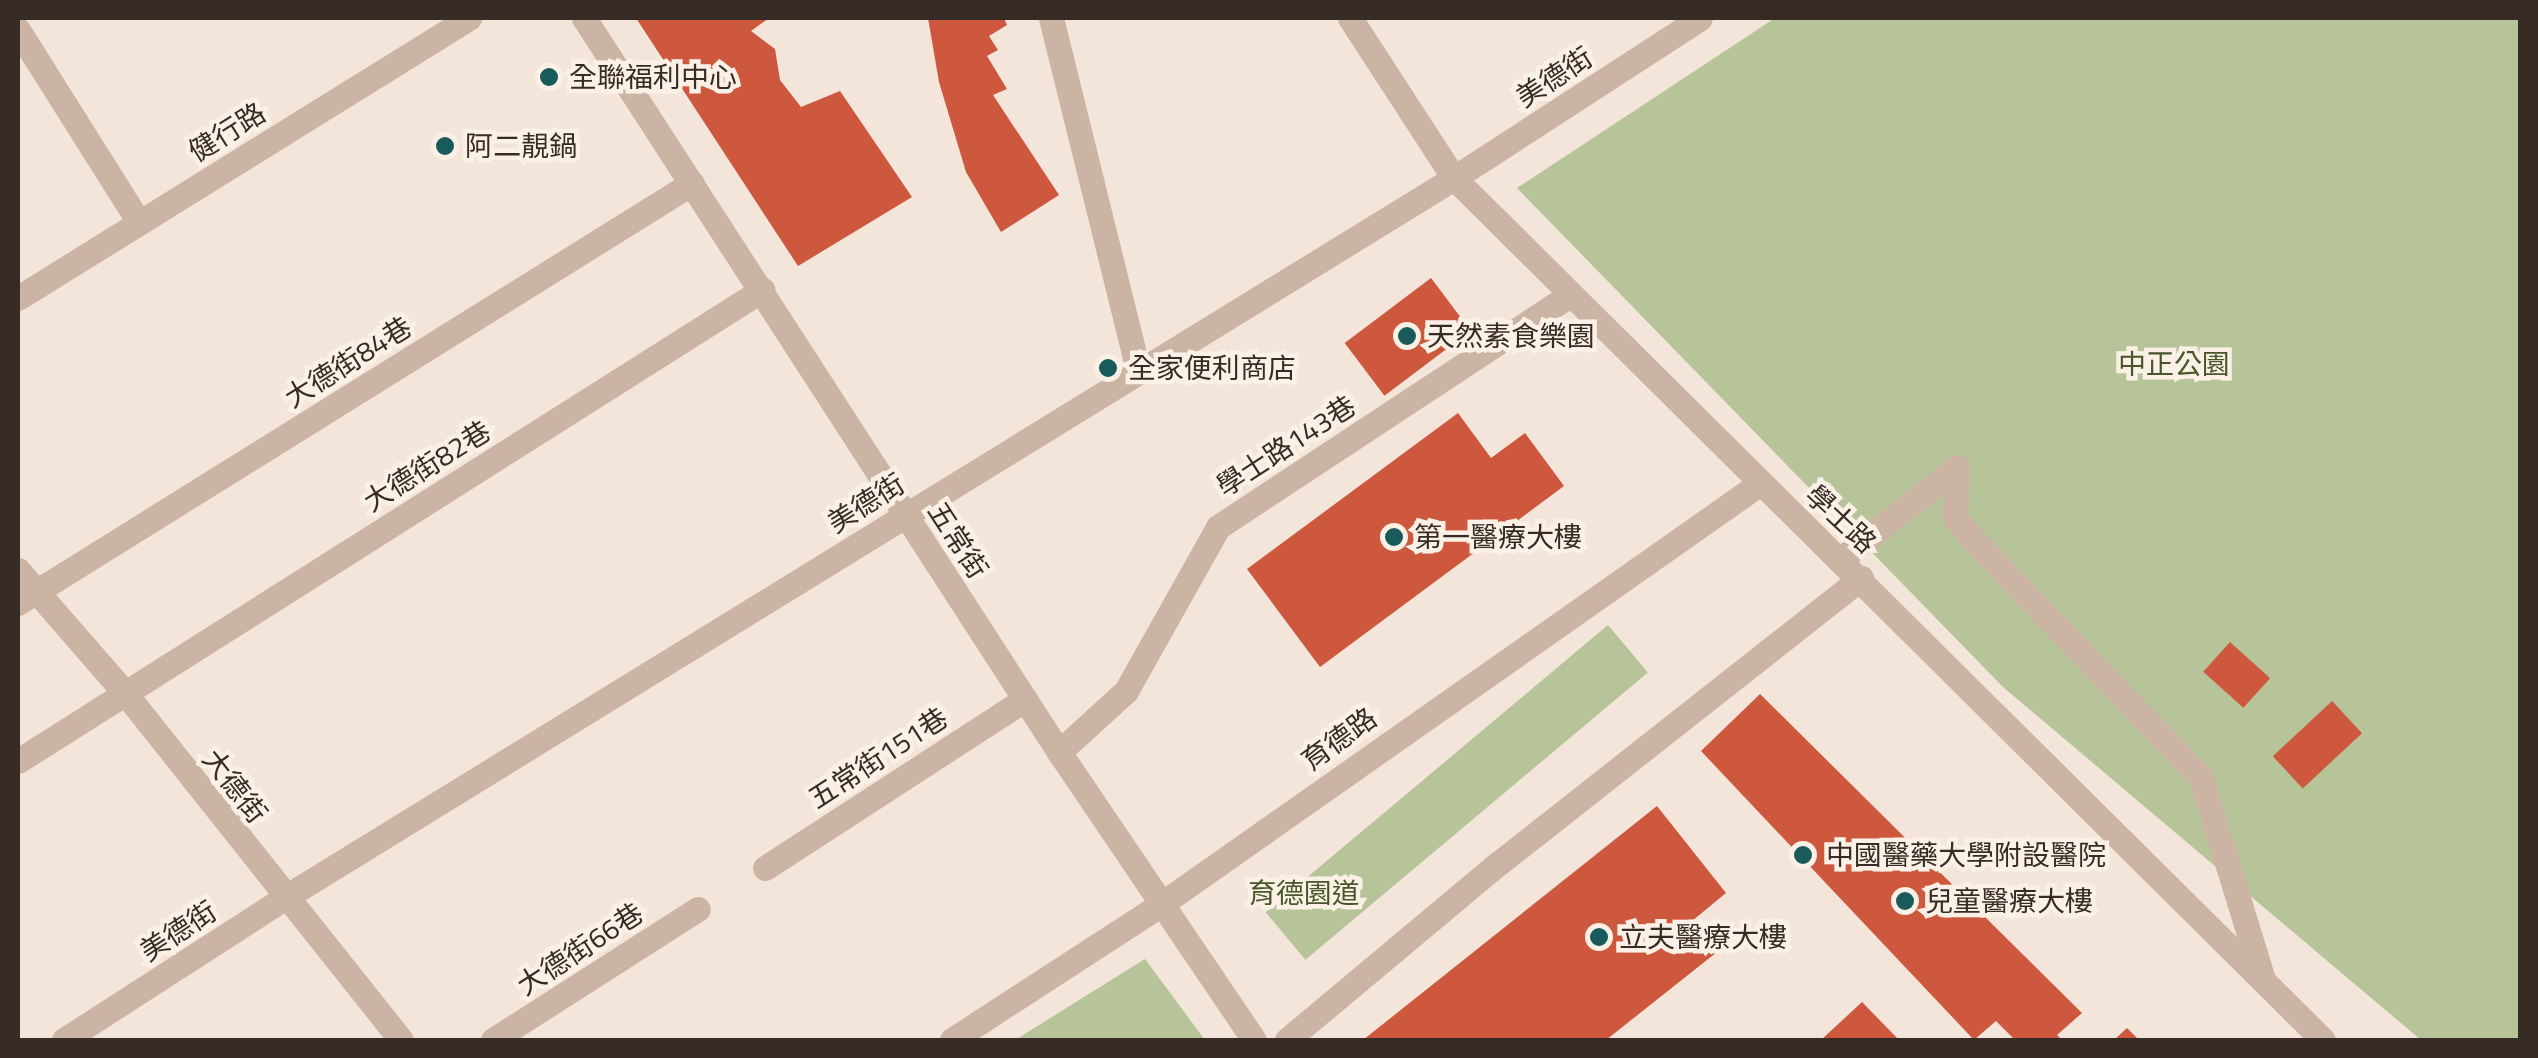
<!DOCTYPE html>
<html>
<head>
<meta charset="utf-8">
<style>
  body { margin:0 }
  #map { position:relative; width:2538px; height:1058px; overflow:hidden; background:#f3e5d9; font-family:"Titillium Web","Noto Sans TC",sans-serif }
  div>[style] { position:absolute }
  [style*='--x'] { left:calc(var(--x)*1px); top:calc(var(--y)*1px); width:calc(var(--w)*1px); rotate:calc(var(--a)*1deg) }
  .green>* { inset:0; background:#b7c398; transform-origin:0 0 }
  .building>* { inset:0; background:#cd583d; transform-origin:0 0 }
  .minor>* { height:25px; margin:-12.5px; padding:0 12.5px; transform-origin:12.5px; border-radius:12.5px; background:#ccb4a4 }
  .dots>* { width:28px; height:28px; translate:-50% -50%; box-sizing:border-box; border:5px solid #faf0e6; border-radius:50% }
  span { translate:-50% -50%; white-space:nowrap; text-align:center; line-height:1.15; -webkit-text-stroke:9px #faf0e6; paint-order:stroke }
  .poi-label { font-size:28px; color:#372b26 }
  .left { translate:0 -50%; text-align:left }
  .street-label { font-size:28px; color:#372b26 }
  .park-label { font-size:28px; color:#485629 }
  .frame { position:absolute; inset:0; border:20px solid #372b26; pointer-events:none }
</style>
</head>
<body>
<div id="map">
  <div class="green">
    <div style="clip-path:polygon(1775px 18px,2520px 18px,2520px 1040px,2421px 1040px,2003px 687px,1517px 188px)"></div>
    <div style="left:1608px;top:625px;width:62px;height:447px;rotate:50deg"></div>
    <div style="clip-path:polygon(1145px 959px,1205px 1040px,1015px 1040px)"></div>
  </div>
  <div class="building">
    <div style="clip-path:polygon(636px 18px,769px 18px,751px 31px,775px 49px,780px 80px,801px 107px,840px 91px,912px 197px,798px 266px)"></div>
    <div style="clip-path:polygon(928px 18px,1004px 18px,1007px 25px,989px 36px,998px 50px,987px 56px,1007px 89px,993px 95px,1059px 195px,1001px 232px,966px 172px,939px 82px)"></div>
    <div style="left:1431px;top:278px;width:66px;height:108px;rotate:53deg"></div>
    <div style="clip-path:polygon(1458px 413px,1491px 458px,1525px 433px,1564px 486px,1320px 667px,1247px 569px)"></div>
    <div style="left:2230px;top:642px;width:54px;height:40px;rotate:42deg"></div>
    <div style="clip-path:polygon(1760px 694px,2082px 1013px,2057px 1035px,2062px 1040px,2015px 1040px,1996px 1021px,1974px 1040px,1701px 751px)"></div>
    <div style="left:2332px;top:701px;width:44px;height:81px;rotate:47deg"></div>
    <div style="clip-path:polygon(1657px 806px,1726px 893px,1692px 921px,1717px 952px,1606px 1040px,1363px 1040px)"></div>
    <div style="clip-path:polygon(1862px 1002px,1899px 1040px,1821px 1040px)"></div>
    <div style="clip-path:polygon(2127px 1028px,2139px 1040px,2114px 1040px)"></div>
  </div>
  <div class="minor">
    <div style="--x:584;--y:18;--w:874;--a:57.09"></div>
    <div style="--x:1059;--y:752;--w:348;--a:55.9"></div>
    <div style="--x:1051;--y:18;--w:362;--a:76.1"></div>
    <div style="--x:1350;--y:18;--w:191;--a:57"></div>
    <div style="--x:1454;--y:178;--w:1224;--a:44.77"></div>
    <div style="--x:18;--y:30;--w:227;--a:57.8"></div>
    <div style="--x:18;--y:298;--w:531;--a:-31.83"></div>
    <div style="--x:1957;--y:467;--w:50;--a:92.3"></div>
    <div style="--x:1955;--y:517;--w:23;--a:52"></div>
    <div style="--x:1969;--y:535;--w:336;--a:46.3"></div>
    <div style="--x:2201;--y:778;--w:210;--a:72.9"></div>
    <div style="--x:1840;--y:560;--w:149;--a:-38.5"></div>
    <div style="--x:18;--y:570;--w:163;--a:49"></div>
    <div style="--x:125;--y:693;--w:443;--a:51.5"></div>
    <div style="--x:18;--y:603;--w:794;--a:-31.93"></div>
    <div style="--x:1059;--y:752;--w:91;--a:-42.3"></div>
    <div style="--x:1126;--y:691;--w:188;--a:-60.7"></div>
    <div style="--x:1218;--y:527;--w:422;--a:-33.4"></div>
    <div style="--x:18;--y:761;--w:881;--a:-32.34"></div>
    <div style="--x:765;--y:868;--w:310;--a:-33"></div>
    <div style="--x:64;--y:1040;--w:262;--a:-32.8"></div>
    <div style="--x:284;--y:898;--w:1374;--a:-31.61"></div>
    <div style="--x:1454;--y:178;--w:293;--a:-33"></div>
    <div style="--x:493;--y:1040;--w:243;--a:-32.6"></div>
    <div style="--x:952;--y:1040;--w:248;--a:-33"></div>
    <div style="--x:1160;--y:905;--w:732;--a:-35.1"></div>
    <div style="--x:1287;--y:1040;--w:276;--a:-39.9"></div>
    <div style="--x:1499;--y:863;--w:461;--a:-38.2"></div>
  </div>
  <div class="dots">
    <div style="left:549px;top:77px;background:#195a5a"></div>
    <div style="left:445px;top:146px;background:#195a5a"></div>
    <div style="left:1407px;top:336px;background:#195a5a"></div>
    <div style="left:1108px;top:368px;background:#195a5a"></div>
    <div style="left:1394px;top:537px;background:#195a5a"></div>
    <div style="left:1803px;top:855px;background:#195a5a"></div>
    <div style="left:1905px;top:901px;background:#195a5a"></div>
    <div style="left:1599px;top:937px;background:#195a5a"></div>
  </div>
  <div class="poi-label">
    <span class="left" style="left:569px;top:77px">全聯福利中心</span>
    <span class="left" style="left:465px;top:146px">阿二靚鍋</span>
    <span class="left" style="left:1427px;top:336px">天然素食樂園</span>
    <span class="left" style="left:1128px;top:368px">全家便利商店</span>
    <span class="left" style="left:1414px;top:537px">第一醫療大樓</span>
    <span class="left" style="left:1826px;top:855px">中國醫藥大學附設醫院</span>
    <span class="left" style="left:1925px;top:901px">兒童醫療大樓</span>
    <span class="left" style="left:1619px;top:937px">立夫醫療大樓</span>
  </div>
  <div class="street-label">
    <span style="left:1554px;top:77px;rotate:-33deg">美德街</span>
    <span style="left:227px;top:132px;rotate:-32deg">健行路</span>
    <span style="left:348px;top:362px;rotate:-32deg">大德街84巷</span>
    <span style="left:1286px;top:446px;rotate:-33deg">學士路143巷</span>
    <span style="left:427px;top:466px;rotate:-32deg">大德街82巷</span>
    <span style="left:866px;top:503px;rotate:-32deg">美德街</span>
    <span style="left:1841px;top:519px;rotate:43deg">學士路</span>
    <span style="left:958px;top:540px;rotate:57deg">五常街</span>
    <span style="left:1339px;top:739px;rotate:-36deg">育德路</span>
    <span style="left:878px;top:758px;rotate:-33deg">五常街151巷</span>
    <span style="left:235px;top:786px;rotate:52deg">大德街</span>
    <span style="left:178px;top:931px;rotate:-33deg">美德街</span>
    <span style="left:580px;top:949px;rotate:-33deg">大德街66巷</span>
  </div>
  <div class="park-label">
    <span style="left:2174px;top:364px">中正公園</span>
    <span style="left:1304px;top:893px">育德園道</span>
  </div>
  <div class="frame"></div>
</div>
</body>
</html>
